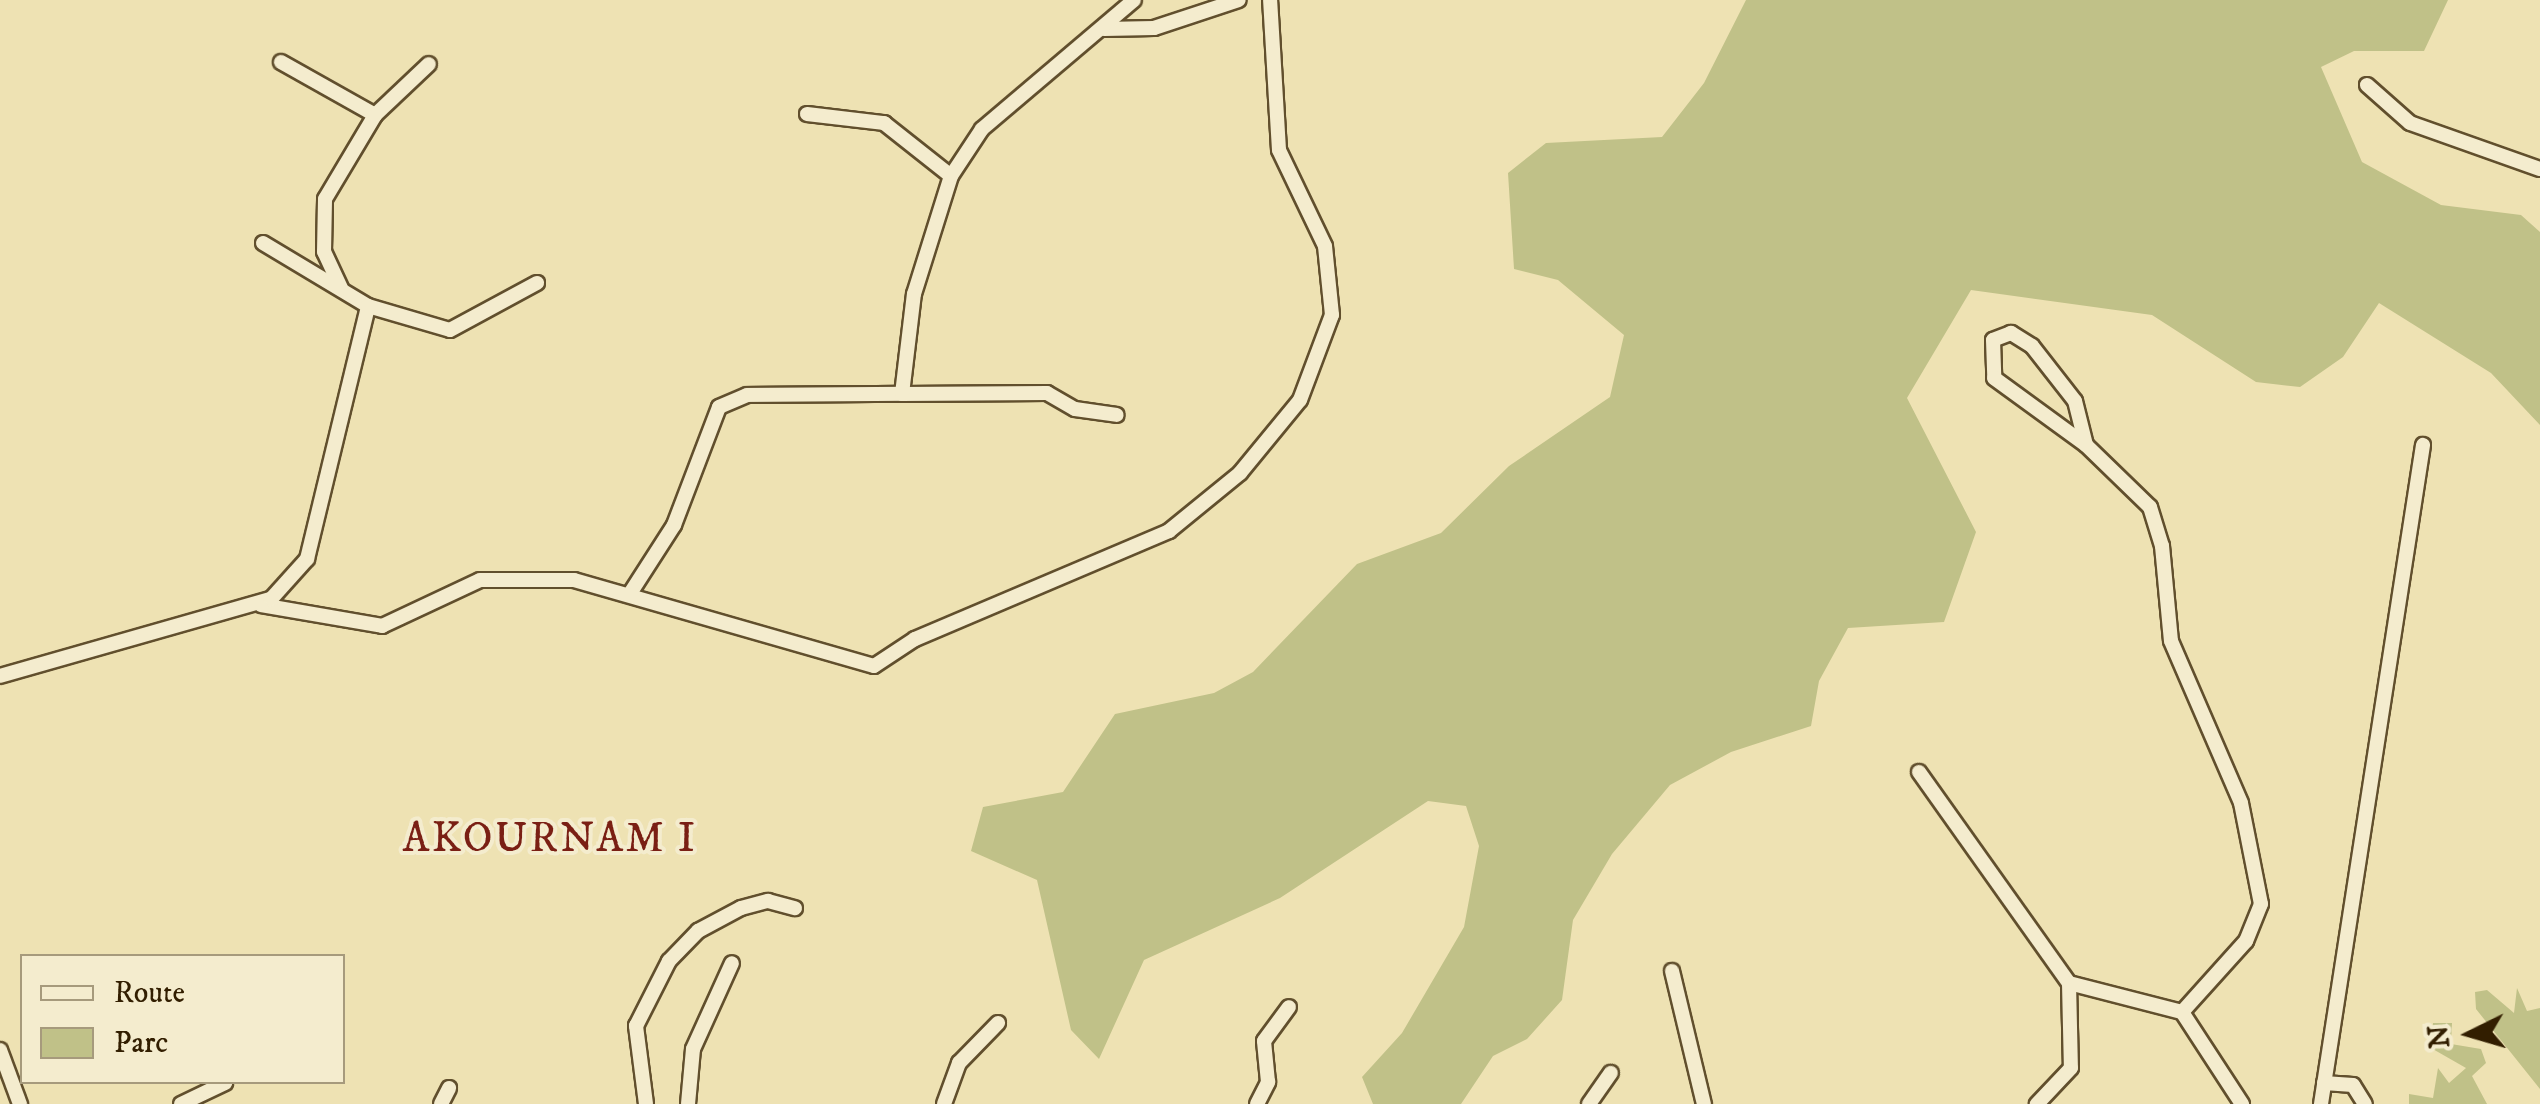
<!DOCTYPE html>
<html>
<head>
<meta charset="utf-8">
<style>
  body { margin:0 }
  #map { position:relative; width:2540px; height:1104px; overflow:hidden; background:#eee2b3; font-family:"IM FELL DW Pica",serif }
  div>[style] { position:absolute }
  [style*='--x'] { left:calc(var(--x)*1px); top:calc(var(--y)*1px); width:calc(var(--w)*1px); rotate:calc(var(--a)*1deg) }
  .green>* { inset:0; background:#c0c188 }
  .roads { filter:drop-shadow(2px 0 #614f2d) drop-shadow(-2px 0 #614f2d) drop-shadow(0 2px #614f2d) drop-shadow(0 -2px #614f2d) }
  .minor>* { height:14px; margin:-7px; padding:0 7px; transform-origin:7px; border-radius:7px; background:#f4ecce }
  span { translate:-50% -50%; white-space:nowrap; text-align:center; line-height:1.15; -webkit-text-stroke:8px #f4ecce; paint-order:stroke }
  .quarter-label { font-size:42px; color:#7a1f14; letter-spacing:2.5px }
  .legend { position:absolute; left:20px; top:954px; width:325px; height:130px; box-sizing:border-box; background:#f4ecce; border:2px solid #a69a7c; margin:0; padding:12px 18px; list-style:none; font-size:30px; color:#321e00 }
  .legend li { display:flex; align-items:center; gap:20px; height:50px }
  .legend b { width:50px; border:2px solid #a69a7c }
  .north { position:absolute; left:2420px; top:984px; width:100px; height:100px; -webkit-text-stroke:8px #f4ecce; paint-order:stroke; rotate:265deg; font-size:28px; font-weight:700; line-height:40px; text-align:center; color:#321e00 }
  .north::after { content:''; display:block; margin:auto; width:35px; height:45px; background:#321e00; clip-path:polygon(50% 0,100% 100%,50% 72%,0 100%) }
</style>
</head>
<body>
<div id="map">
  <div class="green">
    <div style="clip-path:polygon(1746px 0,2448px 0,2424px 51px,2354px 51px,2321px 67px,2362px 162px,2441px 205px,2521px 215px,2540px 232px,2540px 425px,2491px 373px,2379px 303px,2343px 357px,2300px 387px,2256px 382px,2152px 315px,1971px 290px,1907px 398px,1976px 532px,1944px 622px,1848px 628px,1819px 681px,1811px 726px,1731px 752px,1670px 785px,1612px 854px,1573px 920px,1562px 1000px,1527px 1039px,1493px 1056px,1461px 1104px,1373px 1104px,1362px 1077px,1402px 1033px,1464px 927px,1479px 846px,1466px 806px,1428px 801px,1280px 898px,1144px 960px,1099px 1059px,1071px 1030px,1037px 880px,971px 851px,983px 807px,1063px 792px,1115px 714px,1214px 693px,1253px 672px,1357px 564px,1441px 533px,1509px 466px,1610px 397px,1624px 335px,1558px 280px,1514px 269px,1508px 173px,1546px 143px,1662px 137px,1704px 83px)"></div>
    <div style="clip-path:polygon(2517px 988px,2527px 1011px,2540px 1008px,2540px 1089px,2476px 1009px,2475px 992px,2487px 990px,2514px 1013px)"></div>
    <div style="clip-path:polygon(2433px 1023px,2452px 1023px,2451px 1044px,2481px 1049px,2486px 1063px,2472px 1076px,2487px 1104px,2409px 1104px,2409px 1094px,2433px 1098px,2438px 1068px,2449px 1083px,2466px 1068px,2431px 1048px)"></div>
  </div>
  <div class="roads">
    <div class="minor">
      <div style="--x:1104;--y:29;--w:50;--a:-1.1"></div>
      <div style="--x:1154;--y:28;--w:89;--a:-18.2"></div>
      <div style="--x:281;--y:62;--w:108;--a:29.4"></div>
      <div style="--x:2367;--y:85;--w:57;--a:41.5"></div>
      <div style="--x:2410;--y:123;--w:138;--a:19.5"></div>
      <div style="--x:807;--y:114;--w:78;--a:6.7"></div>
      <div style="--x:884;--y:123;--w:85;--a:38.3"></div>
      <div style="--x:263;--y:243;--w:122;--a:31"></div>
      <div style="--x:341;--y:288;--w:40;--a:-115"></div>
      <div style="--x:324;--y:252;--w:53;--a:-88.9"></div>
      <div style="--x:325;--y:199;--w:98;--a:-59.2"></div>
      <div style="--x:375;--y:115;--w:74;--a:-43.4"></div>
      <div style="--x:902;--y:394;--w:145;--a:-0.4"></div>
      <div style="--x:1047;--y:393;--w:32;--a:30"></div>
      <div style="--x:1075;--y:409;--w:42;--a:8.1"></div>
      <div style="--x:2086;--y:445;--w:45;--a:-104"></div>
      <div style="--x:2075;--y:401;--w:70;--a:-128"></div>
      <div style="--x:2032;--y:346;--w:25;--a:-148"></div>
      <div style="--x:2011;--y:333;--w:19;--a:159"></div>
      <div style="--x:1993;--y:340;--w:38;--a:88"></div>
      <div style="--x:1994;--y:378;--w:114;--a:36.1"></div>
      <div style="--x:2086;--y:445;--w:89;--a:44.1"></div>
      <div style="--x:2150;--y:507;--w:41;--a:72.9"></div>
      <div style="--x:2162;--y:546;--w:95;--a:84.6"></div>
      <div style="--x:2171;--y:641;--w:176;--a:66.6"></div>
      <div style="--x:2241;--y:803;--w:103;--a:78.8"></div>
      <div style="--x:2261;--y:904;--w:40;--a:112"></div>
      <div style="--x:2246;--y:941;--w:96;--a:132"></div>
      <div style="--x:631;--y:592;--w:80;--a:-57.3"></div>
      <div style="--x:674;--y:525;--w:126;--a:-69.1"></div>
      <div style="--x:719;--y:407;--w:30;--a:-23"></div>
      <div style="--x:747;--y:395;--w:155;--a:-0.4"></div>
      <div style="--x:902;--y:394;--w:101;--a:-83.2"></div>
      <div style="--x:914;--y:294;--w:124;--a:-72.6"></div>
      <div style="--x:951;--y:176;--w:56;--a:-56.6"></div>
      <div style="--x:982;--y:129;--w:199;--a:-40.3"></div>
      <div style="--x:261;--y:605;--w:123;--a:9.8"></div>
      <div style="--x:382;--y:626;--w:108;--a:-25.1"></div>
      <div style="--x:480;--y:580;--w:94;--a:0"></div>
      <div style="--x:574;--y:580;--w:312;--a:16"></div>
      <div style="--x:874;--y:666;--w:49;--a:-33.4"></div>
      <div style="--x:915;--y:639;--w:276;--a:-23"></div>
      <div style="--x:1169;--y:531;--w:92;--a:-39.2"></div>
      <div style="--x:1240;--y:473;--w:94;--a:-50.6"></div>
      <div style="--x:1300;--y:400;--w:91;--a:-69.4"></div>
      <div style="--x:1332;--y:315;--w:69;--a:-95.8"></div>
      <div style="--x:1325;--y:246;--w:106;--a:-115.6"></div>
      <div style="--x:1279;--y:150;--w:150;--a:-93.4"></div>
      <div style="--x:0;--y:676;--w:282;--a:-15.9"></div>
      <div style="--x:271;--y:599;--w:54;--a:-48"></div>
      <div style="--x:307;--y:559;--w:260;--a:-76.4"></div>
      <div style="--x:368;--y:306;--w:85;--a:16.3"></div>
      <div style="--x:450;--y:330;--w:99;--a:-28.4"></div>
      <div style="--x:1919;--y:772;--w:259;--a:54.6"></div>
      <div style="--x:2069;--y:983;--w:85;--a:88.7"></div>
      <div style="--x:2071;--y:1068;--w:50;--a:133.4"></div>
      <div style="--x:1672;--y:971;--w:137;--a:76.5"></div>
      <div style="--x:2069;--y:983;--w:117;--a:14.4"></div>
      <div style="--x:2182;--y:1012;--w:110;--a:56.9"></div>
      <div style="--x:0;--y:1050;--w:58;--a:69.7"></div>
      <div style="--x:2324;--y:1083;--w:29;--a:4"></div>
      <div style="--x:2353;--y:1085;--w:22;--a:58"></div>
      <div style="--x:181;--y:1104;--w:49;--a:-25.5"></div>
      <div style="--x:441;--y:1104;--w:18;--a:-63"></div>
      <div style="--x:646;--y:1104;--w:79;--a:-97.3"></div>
      <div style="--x:636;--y:1026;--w:73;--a:-63.1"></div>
      <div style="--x:669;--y:961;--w:42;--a:-46"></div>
      <div style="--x:698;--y:931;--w:49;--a:-28.1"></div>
      <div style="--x:741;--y:908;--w:28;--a:-15"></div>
      <div style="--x:768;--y:901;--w:28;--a:15"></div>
      <div style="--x:688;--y:1104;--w:55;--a:-84.8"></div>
      <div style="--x:693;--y:1049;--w:94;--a:-65.6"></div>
      <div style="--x:944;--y:1104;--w:44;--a:-69.9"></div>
      <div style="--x:959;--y:1063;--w:56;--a:-45.7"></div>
      <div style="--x:1257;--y:1104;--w:25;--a:-63"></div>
      <div style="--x:1268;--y:1082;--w:41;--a:-95.6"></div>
      <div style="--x:1264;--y:1041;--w:42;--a:-53.7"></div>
      <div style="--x:1589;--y:1104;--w:38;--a:-55"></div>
      <div style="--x:2321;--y:1104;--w:667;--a:-81.2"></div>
    </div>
  </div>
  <div class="quarter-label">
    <span style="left:550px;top:839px">AKOURNAM I</span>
  </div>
  <ul class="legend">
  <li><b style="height:12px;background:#f4ecce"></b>Route</li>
  <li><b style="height:28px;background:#c0c188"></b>Parc</li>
  </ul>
  <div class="north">N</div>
</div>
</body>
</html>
